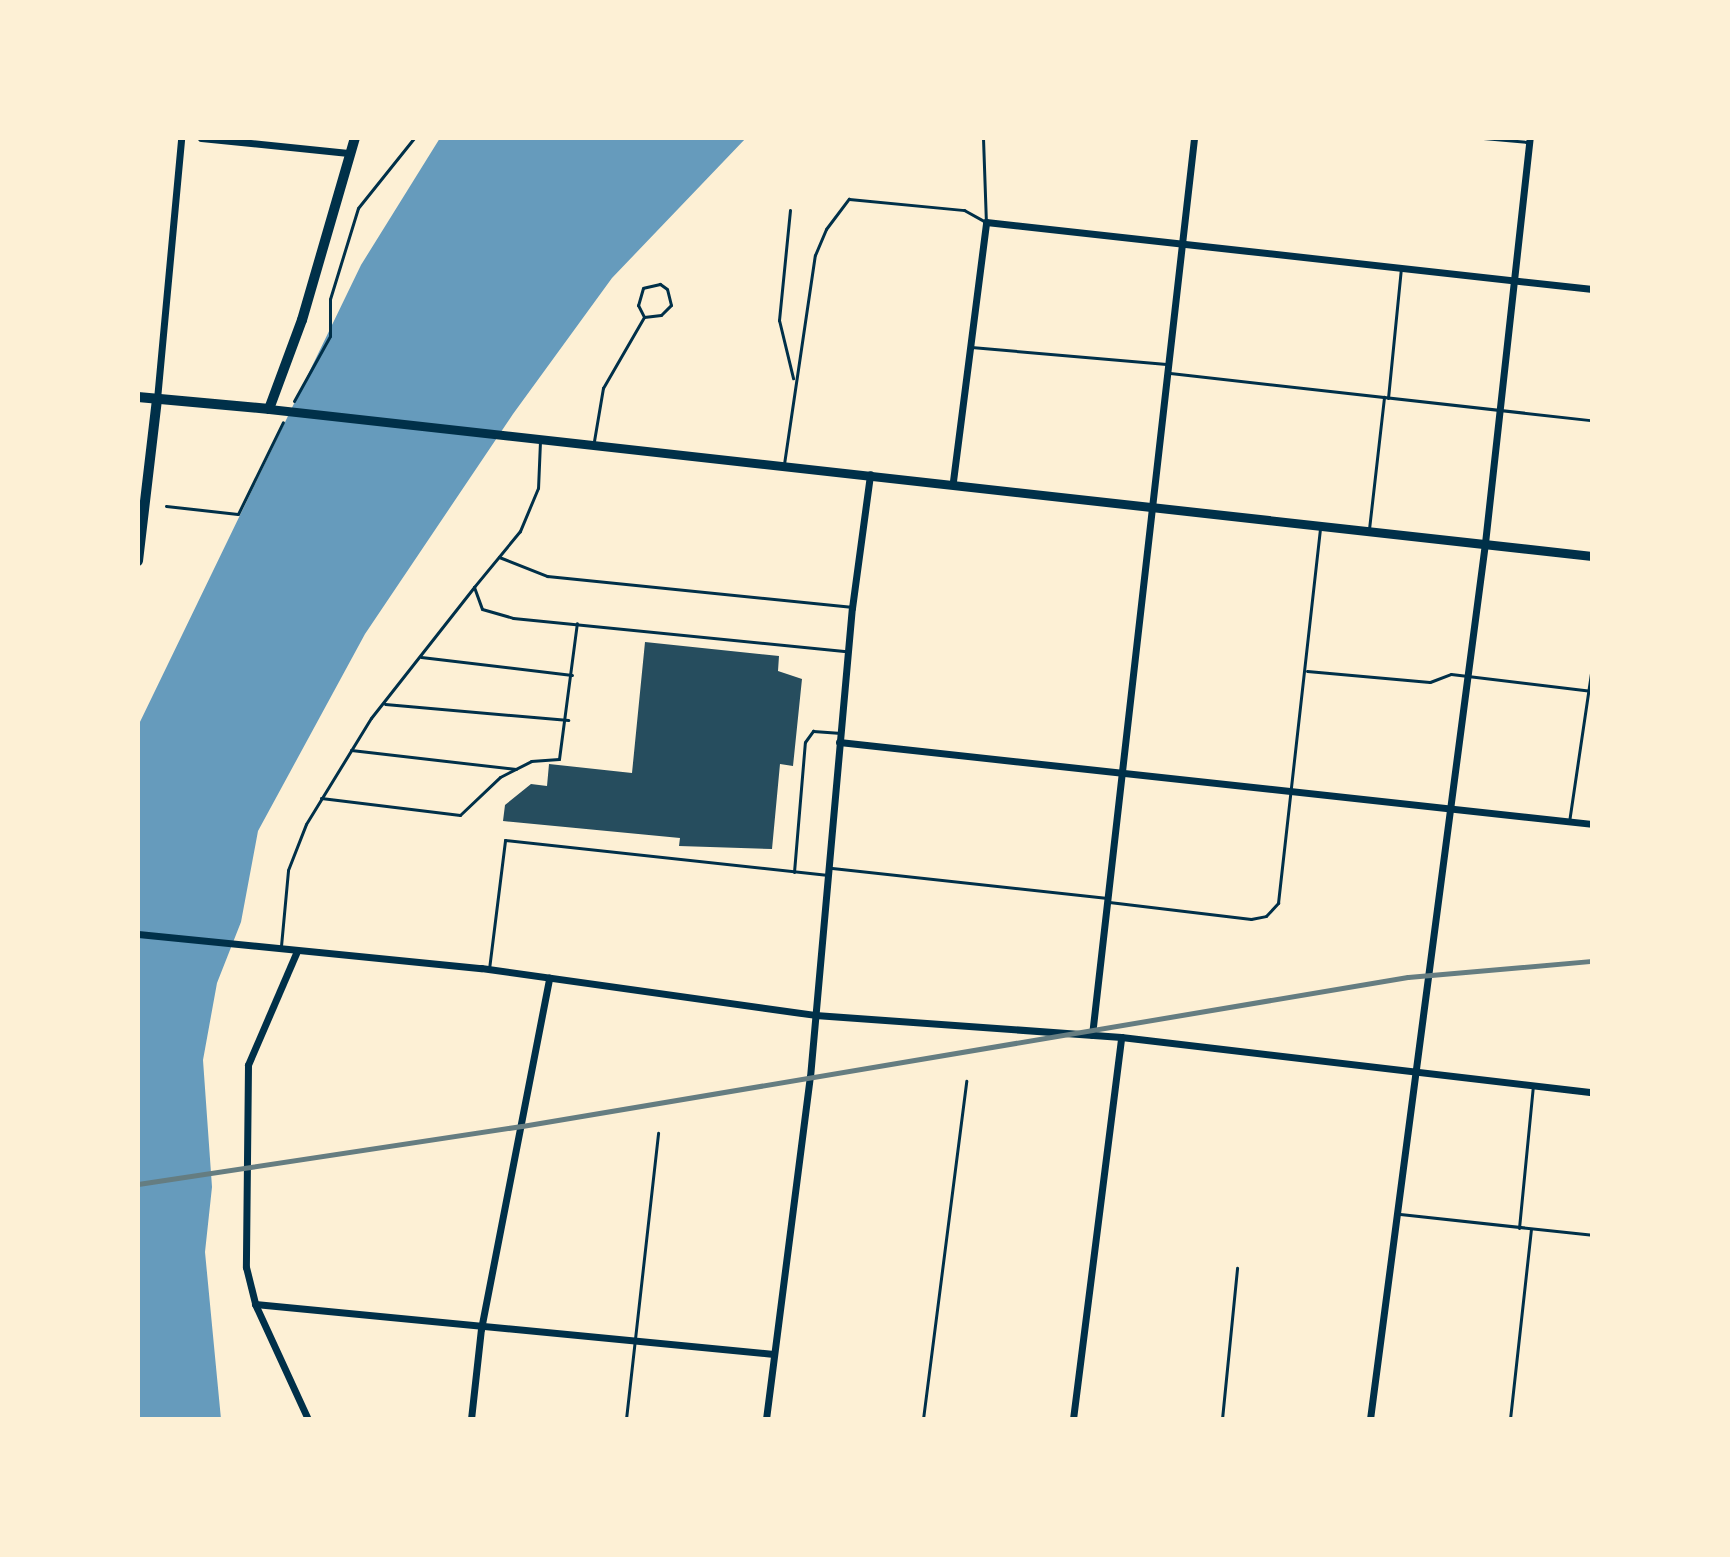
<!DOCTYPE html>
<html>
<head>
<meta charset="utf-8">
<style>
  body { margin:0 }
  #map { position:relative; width:1730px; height:1557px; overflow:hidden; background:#fdf0d5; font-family:"PT Sans",sans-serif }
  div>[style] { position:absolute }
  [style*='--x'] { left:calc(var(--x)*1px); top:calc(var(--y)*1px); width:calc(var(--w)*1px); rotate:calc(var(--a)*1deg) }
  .water>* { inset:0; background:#669bbc }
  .building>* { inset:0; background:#264d5e }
  .path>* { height:3px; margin:-1.5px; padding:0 1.5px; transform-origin:1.5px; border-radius:1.5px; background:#003049 }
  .service>* { height:3px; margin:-1.5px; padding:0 1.5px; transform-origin:1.5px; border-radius:1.5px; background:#003049 }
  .minor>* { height:7px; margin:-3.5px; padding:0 3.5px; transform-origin:3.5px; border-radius:3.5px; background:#003049 }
  .tertiary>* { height:9px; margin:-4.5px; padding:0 4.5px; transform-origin:4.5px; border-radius:4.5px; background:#003049 }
  .secondary>* { height:10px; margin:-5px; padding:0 5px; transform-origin:5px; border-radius:5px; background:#003049 }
  .rail>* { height:5px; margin:-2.5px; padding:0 2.5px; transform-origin:2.5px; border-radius:2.5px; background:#657d81 }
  span { translate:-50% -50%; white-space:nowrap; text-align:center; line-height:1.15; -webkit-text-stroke:7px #fdf0d5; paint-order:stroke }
  .frame { position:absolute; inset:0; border:140px solid #fdf0d5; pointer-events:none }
</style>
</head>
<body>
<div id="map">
  <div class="water">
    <div style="clip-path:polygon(440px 138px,746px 138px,612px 278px,513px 414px,365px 634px,258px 831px,241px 922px,217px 983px,203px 1060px,212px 1187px,205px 1252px,221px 1419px,138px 1419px,138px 726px,361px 265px)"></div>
  </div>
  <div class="building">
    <div style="clip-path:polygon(645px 642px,779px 656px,778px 671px,802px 679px,793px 766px,780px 764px,772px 849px,679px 846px,680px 838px,503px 821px,505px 805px,531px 784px,547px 786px,549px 764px,632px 773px)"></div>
  </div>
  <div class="path">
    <div style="--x:294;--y:401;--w:74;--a:-61"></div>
    <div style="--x:330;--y:336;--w:37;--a:-90"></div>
    <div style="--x:330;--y:299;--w:95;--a:-72.9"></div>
    <div style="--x:358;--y:208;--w:90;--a:-51.3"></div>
    <div style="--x:166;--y:506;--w:72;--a:6.3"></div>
    <div style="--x:238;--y:514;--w:102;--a:-63.9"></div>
  </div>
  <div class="service">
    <div style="--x:983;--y:138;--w:84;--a:88"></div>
    <div style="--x:1483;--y:138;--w:44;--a:5.2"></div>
    <div style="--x:790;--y:210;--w:111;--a:95.7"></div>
    <div style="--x:779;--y:320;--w:60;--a:76.4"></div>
    <div style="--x:971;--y:347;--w:196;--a:5"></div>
    <div style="--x:1170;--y:373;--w:425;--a:6.4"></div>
    <div style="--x:1388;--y:398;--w:131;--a:-84.3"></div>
    <div style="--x:540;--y:441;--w:47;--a:92.4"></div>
    <div style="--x:538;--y:488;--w:47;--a:112.7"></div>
    <div style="--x:520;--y:531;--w:72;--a:129.4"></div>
    <div style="--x:474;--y:587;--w:23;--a:70"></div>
    <div style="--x:482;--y:609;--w:32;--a:16"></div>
    <div style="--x:513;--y:618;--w:335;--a:5.7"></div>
    <div style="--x:594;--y:441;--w:54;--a:-80.4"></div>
    <div style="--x:603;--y:388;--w:82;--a:-60"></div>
    <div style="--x:644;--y:317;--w:17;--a:-7"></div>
    <div style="--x:661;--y:315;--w:14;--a:-45"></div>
    <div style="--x:671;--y:305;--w:16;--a:-104"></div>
    <div style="--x:667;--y:289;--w:9;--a:-144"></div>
    <div style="--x:660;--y:284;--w:17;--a:167"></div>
    <div style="--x:643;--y:288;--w:18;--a:106"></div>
    <div style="--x:638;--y:305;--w:13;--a:63"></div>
    <div style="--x:784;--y:464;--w:211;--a:-81.6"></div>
    <div style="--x:815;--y:255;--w:28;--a:-67"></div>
    <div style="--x:826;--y:229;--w:38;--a:-53"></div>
    <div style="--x:849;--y:199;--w:116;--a:5.5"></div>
    <div style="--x:964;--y:210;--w:25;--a:29"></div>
    <div style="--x:1369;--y:529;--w:133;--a:-83.5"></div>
    <div style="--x:499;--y:557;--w:52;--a:21.6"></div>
    <div style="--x:547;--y:576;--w:305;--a:5.8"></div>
    <div style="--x:421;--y:657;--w:152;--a:6.8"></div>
    <div style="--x:1307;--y:671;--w:123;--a:5.1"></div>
    <div style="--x:1430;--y:682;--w:22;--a:-21"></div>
    <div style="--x:1451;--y:674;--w:142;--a:6.9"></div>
    <div style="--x:385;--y:704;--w:184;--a:5"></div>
    <div style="--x:351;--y:750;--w:166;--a:6.6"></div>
    <div style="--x:321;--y:798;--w:140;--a:7"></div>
    <div style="--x:460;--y:815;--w:55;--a:-43.5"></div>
    <div style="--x:500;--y:777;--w:35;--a:-27"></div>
    <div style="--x:531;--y:761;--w:28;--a:-4"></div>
    <div style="--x:559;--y:759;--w:137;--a:-82.5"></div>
    <div style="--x:1569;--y:822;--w:158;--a:-81.6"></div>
    <div style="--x:832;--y:868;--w:277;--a:6.2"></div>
    <div style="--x:794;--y:872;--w:130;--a:-85.2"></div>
    <div style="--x:805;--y:742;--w:14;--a:-54"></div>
    <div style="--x:813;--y:731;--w:28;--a:4"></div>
    <div style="--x:1109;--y:902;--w:143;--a:6.8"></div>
    <div style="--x:1251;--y:919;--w:15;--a:-11"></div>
    <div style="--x:1266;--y:916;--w:18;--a:-47"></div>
    <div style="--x:1278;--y:903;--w:376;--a:-83.6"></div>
    <div style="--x:281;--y:946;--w:76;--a:-84.7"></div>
    <div style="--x:288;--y:870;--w:49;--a:-68.6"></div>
    <div style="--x:306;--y:824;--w:124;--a:-58.5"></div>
    <div style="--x:371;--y:718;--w:167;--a:-51.8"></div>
    <div style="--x:489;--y:969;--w:130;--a:-82.9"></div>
    <div style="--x:505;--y:840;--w:325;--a:6.2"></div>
    <div style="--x:1400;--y:1214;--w:193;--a:6.2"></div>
    <div style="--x:1519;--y:1228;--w:144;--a:-84.4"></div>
    <div style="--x:626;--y:1419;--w:288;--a:-83.6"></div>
    <div style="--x:923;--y:1419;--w:341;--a:-82.7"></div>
    <div style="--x:1222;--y:1419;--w:152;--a:-84.3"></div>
    <div style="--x:1510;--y:1419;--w:191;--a:-83.7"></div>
  </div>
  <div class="minor">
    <div style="--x:201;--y:138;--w:148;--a:5.8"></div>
    <div style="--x:157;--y:399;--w:262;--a:-84.7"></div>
    <div style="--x:953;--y:481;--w:261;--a:-82.7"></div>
    <div style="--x:986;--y:222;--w:610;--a:6.31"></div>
    <div style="--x:839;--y:742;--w:757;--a:6.21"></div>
    <div style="--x:138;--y:934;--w:345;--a:5.7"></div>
    <div style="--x:481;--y:968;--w:337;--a:8"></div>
    <div style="--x:815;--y:1015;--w:307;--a:4.1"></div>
    <div style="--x:1121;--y:1037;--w:474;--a:6.7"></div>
    <div style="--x:297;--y:951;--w:124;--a:113.3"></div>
    <div style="--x:248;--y:1065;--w:202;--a:90.6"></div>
    <div style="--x:246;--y:1267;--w:38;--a:76"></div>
    <div style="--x:255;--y:1304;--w:127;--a:65.3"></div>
    <div style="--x:1092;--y:1035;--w:903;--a:-83.51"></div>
    <div style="--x:255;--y:1304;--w:521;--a:5.5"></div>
    <div style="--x:471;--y:1419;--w:91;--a:-83.7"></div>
    <div style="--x:481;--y:1329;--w:358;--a:-79"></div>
    <div style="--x:766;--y:1419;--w:345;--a:-82.7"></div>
    <div style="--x:810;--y:1077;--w:471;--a:-84.9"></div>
    <div style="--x:852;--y:608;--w:135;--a:-82.3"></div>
    <div style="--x:1073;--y:1419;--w:385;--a:-82.8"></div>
    <div style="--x:1370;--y:1419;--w:884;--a:-82.52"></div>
    <div style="--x:1485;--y:543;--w:407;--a:-83.7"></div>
  </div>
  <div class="tertiary">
    <div style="--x:269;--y:409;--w:1331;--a:6.34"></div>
  </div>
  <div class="secondary">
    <div style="--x:138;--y:397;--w:132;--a:5.2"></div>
    <div style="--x:269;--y:409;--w:95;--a:-69.7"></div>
    <div style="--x:302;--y:320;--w:190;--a:-73.8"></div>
    <div style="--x:138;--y:561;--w:163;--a:-83.3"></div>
  </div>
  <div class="rail">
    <div style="--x:138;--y:1184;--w:388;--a:-8.6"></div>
    <div style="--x:522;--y:1126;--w:898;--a:-9.55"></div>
    <div style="--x:1408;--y:977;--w:185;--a:-5"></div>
  </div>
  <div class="frame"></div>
</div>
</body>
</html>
